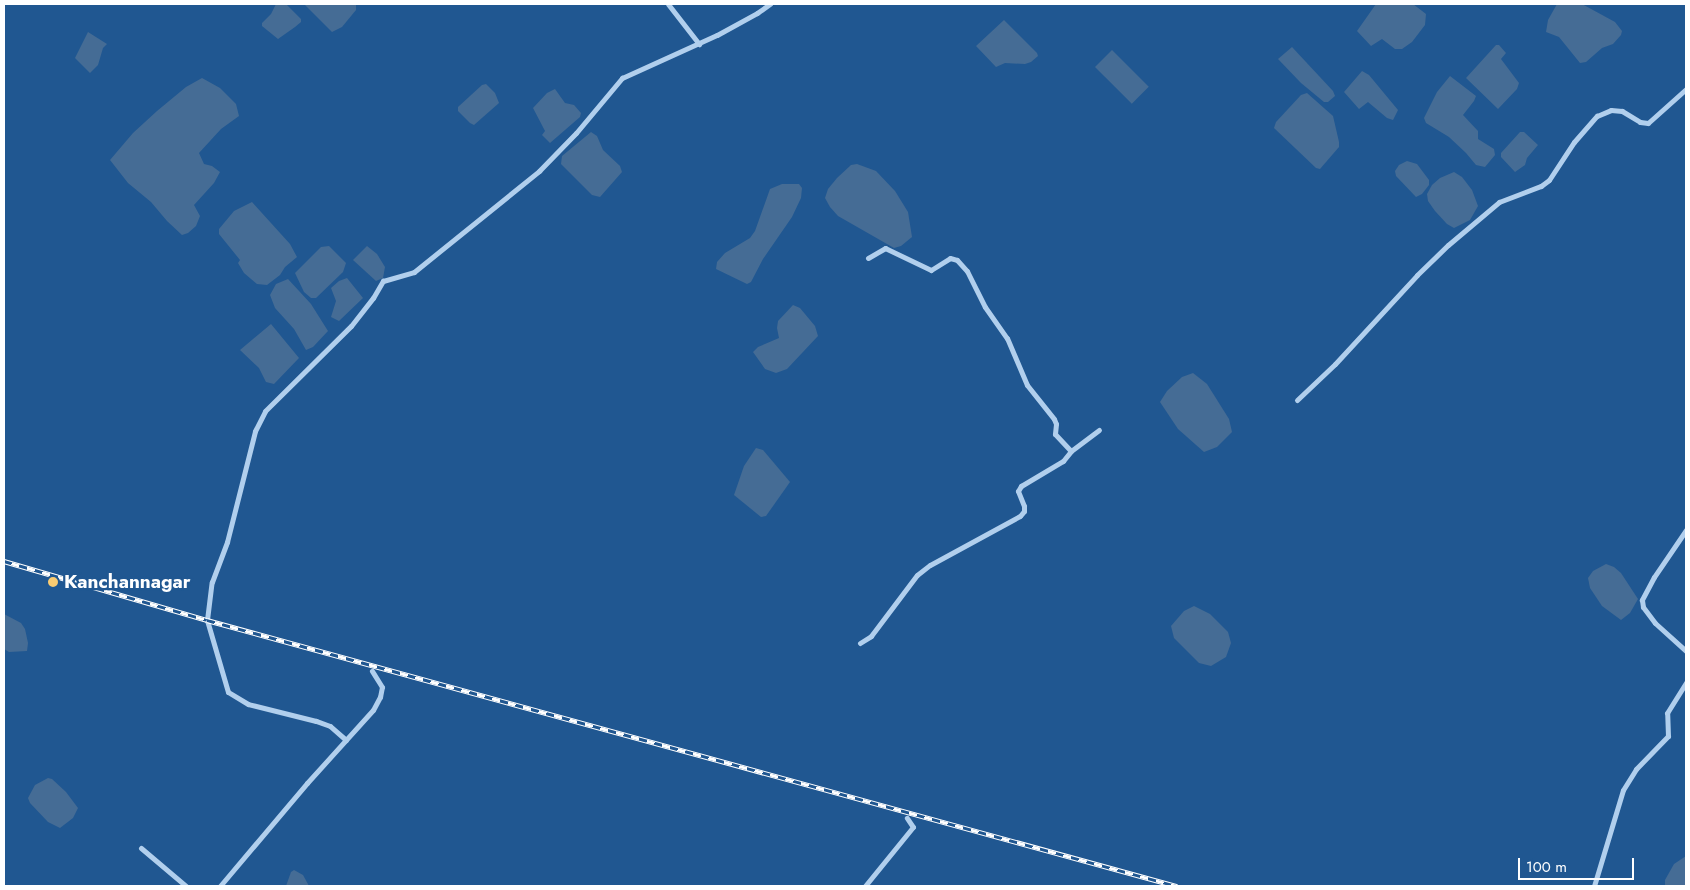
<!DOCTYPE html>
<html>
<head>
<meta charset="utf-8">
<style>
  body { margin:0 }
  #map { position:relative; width:1690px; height:890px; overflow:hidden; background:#205791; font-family:Jost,sans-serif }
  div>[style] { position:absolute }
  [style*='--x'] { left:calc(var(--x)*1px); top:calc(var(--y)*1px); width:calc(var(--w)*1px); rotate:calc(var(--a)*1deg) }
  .water>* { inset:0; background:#456c95; transform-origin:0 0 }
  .street>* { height:5px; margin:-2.5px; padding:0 2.5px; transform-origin:2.5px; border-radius:2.5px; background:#b1cfed }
  .rail>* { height:4.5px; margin-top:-2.25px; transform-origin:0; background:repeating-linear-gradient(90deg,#205791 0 8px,#fff 0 16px); box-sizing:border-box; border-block:1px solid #fff }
  .dots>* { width:14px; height:14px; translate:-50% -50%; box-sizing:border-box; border:2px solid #205791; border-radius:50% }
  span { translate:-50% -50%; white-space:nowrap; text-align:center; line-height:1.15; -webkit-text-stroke:4.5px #205791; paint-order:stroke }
  .poi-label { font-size:19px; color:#fff; font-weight:700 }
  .left { translate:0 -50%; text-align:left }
  .frame { position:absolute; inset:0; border:5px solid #fff; pointer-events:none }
  .scale { position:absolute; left:1518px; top:858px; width:116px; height:22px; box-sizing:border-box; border:2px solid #fff; border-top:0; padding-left:6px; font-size:15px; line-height:18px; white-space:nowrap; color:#fff; -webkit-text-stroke:4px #205791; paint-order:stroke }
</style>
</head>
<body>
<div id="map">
  <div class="water">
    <div style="clip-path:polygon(276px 4px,286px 4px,301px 19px,301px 22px,295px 27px,278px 39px,262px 26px,262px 23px,271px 14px)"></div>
    <div style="clip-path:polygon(304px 4px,356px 4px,356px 10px,342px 27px,332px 32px)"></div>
    <div style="clip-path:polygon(1376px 4px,1413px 4px,1426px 14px,1425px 25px,1412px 42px,1402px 49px,1395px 49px,1382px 39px,1371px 46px,1357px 31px)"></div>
    <div style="clip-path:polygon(1557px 4px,1582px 4px,1615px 22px,1622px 31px,1621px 35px,1613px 44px,1602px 48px,1586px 62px,1580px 63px,1559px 37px,1546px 32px,1548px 20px)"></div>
    <div style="clip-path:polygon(1004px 20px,1037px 53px,1038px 56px,1031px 62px,1025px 64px,1005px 63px,996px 67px,976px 46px)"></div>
    <div style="clip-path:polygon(88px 32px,107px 44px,103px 48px,98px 65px,90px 73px,75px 58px)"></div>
    <div style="clip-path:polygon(1496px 45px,1499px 45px,1506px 53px,1501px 59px,1519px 83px,1517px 89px,1498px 109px,1466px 78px)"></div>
    <div style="clip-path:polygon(1292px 47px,1333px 91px,1335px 96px,1328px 102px,1324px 102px,1301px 83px,1278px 59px)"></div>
    <div style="left:1112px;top:50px;width:52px;height:24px;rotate:45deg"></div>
    <div style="clip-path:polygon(1362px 71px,1369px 75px,1398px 110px,1393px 120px,1387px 118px,1368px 102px,1359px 109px,1344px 92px)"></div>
    <div style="clip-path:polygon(1450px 76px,1476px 96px,1474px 101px,1463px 115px,1478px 131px,1478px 139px,1494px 149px,1495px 155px,1485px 167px,1476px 165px,1466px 153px,1449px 137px,1426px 123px,1424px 118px,1437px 92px)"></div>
    <div style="clip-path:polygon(202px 78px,220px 88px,236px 104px,239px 116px,221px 129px,199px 153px,204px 164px,212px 166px,220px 172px,214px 183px,194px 205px,200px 216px,196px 226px,188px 233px,182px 235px,167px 221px,151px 202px,128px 183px,110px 160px,133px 133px,157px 111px,186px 87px)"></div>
    <div style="clip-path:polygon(486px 84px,495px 93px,499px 103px,474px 125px,470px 123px,458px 111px,458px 107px,482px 85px)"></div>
    <div style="clip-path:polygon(555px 89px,565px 103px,574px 105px,581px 113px,580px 117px,550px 143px,542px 135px,545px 131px,533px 108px,547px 93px)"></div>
    <div style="clip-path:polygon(1307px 93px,1333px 116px,1339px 142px,1339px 147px,1320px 169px,1316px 168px,1274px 128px,1276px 122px,1301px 95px)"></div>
    <div style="clip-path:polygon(591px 132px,597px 136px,603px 150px,620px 166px,622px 172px,600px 197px,592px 195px,561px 164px,562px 156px)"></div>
    <div style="clip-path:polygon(1520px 132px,1524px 132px,1538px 145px,1527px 158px,1525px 165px,1515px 172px,1501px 157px,1501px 153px)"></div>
    <div style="clip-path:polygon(1407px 161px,1417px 164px,1429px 180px,1429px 185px,1422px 194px,1416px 197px,1396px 176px,1395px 171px,1399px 165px)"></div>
    <div style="clip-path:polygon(857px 164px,876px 171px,895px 191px,908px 212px,912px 237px,901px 246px,894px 248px,838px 216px,830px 207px,825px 198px,828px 189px,837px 178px,851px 165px)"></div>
    <div style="clip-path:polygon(1454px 172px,1462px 177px,1472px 190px,1478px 206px,1470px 220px,1454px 228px,1447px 224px,1435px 211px,1428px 201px,1427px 194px,1432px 185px,1440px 178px)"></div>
    <div style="clip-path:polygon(782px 184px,799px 184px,802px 188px,801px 198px,792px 217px,763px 259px,751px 282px,747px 284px,716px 269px,717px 262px,725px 253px,750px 238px,755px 231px,770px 189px)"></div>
    <div style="clip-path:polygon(252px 202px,290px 244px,297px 257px,285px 267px,280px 275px,267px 285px,257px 284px,244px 273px,238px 263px,240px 260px,219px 234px,219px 229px,234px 211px)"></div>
    <div style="clip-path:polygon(329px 246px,346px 263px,343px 272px,316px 298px,311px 298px,304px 292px,295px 273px,321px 247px)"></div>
    <div style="clip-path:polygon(367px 246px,377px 254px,385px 267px,383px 278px,376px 281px,353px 260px)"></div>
    <div style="clip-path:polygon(347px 278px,363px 298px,339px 321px,331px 317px,336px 301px,331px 288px,339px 281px)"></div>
    <div style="clip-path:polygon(288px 279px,311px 304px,328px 331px,313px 347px,306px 350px,294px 329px,275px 308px,270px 295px,276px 284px)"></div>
    <div style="clip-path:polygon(793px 305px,800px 308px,815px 326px,818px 336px,787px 369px,776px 373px,765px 369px,753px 352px,758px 347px,779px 338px,777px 328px,778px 321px)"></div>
    <div style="clip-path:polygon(271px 324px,299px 358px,274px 384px,266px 382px,259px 368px,240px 350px)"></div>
    <div style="clip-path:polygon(1193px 373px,1207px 384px,1229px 419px,1232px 432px,1217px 447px,1204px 452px,1178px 429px,1160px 402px,1167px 391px,1182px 377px)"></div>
    <div style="clip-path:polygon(756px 448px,763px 450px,790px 482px,766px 516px,761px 517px,734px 495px,744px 466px)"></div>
    <div style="clip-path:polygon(1606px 564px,1614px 567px,1621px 573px,1638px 599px,1630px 613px,1621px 620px,1602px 606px,1590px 588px,1588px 578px,1593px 571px)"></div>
    <div style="clip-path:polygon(1194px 606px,1210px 614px,1228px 632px,1231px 643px,1226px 657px,1211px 666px,1199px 663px,1174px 638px,1171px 626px,1184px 611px)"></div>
    <div style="clip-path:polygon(4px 614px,21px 623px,25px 629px,28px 643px,27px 651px,9px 652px,4px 649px)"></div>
    <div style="clip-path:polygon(48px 778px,52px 779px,66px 792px,78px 808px,73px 818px,60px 828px,48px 822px,30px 803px,28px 798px,35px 785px)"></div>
    <div style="clip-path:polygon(1686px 856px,1686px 886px,1665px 886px,1665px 880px,1674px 864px)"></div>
    <div style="clip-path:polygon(294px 870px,303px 875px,309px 886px,286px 886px,291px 872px)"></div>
  </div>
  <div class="street">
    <div style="--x:668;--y:4;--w:51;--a:52.2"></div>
    <div style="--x:868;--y:258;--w:20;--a:-30"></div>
    <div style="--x:885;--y:248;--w:51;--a:25.6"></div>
    <div style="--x:931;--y:270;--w:22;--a:-32"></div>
    <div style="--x:950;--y:258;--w:7;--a:16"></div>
    <div style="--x:957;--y:260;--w:15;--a:48"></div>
    <div style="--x:967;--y:271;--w:40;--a:63.4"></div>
    <div style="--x:985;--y:307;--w:38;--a:55"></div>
    <div style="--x:1007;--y:338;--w:51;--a:66.9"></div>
    <div style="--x:1027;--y:385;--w:43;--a:51.5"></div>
    <div style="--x:1054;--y:419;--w:5;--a:68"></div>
    <div style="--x:1056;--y:424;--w:10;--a:96"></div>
    <div style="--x:1055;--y:434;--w:23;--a:47"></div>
    <div style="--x:1297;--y:400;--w:52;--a:-43.5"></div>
    <div style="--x:1335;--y:364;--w:121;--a:-47.3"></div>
    <div style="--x:1417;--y:275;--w:43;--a:-44.1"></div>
    <div style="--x:1448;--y:245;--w:67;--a:-40.1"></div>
    <div style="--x:1499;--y:202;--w:45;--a:-20.9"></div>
    <div style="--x:1541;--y:186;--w:10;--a:-37"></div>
    <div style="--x:1549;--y:180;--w:45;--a:-56.7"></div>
    <div style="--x:1574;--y:142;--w:35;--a:-49"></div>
    <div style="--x:1597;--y:116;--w:15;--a:-23"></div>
    <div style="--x:1611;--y:110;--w:11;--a:5"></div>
    <div style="--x:1622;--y:111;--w:21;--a:31"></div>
    <div style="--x:1640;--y:122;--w:8;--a:7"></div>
    <div style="--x:1648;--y:123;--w:51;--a:-41.8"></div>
    <div style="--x:1686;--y:530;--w:57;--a:124.2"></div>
    <div style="--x:1654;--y:577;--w:26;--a:118"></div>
    <div style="--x:1642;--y:600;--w:7;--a:82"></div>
    <div style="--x:1643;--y:607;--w:20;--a:53"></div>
    <div style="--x:1655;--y:623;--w:42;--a:42.1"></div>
    <div style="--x:860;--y:643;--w:13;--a:-32"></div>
    <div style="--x:871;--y:636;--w:76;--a:-53"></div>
    <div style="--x:917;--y:575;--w:16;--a:-38"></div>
    <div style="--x:930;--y:565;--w:102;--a:-28.6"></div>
    <div style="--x:1020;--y:516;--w:6;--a:-51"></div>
    <div style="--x:1024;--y:511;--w:5;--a:-90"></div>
    <div style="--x:1024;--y:506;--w:16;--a:-112"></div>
    <div style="--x:1018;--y:491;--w:6;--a:-59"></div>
    <div style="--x:1021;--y:486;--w:49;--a:-30.8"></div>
    <div style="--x:1063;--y:461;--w:13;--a:-51"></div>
    <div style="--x:1071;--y:451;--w:35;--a:-37"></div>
    <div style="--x:346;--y:740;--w:21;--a:-139"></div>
    <div style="--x:330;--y:726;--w:15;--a:-160"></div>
    <div style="--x:316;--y:721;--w:70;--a:-166"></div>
    <div style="--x:248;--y:704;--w:23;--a:-149"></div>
    <div style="--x:228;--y:692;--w:75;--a:-106.3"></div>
    <div style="--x:207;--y:620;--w:38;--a:-83"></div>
    <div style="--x:212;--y:582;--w:43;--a:-69.4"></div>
    <div style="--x:227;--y:542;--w:114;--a:-75.8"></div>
    <div style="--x:255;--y:431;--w:22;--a:-63"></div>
    <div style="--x:265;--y:411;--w:121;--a:-44.7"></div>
    <div style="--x:351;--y:326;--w:36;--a:-52"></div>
    <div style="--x:373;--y:298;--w:20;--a:-60"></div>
    <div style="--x:383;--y:281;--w:32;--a:-16"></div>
    <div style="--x:414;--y:272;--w:161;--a:-38.9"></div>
    <div style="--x:539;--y:171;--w:53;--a:-45.8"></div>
    <div style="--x:576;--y:133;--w:72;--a:-50.1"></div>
    <div style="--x:622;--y:78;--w:104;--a:-24.4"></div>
    <div style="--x:717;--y:35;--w:46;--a:-28.8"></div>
    <div style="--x:757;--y:13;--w:16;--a:-35"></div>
    <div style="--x:141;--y:848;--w:59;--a:40.2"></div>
    <div style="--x:220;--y:886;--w:135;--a:-49.8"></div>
    <div style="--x:307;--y:783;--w:98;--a:-47.9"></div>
    <div style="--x:373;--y:710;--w:15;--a:-62"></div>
    <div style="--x:380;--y:697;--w:10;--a:-79"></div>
    <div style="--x:382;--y:687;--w:19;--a:-122"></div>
    <div style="--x:865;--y:886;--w:76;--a:-50.9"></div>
    <div style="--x:913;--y:827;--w:11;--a:-124"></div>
    <div style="--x:1594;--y:886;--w:100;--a:-73.2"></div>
    <div style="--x:1623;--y:790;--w:25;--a:-58"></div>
    <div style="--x:1636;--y:769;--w:46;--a:-45.9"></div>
    <div style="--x:1668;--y:736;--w:23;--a:-92"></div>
    <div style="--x:1667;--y:713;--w:36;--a:-58"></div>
  </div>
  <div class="rail">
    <div style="--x:4;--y:561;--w:211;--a:16.2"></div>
    <div style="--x:207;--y:620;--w:1006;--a:15.34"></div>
  </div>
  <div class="dots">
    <div style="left:53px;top:582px;background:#facc72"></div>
  </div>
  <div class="poi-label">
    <span class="left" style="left:64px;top:582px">Kanchannagar</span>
  </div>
  <div class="frame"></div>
  <div class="scale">100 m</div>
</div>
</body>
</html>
